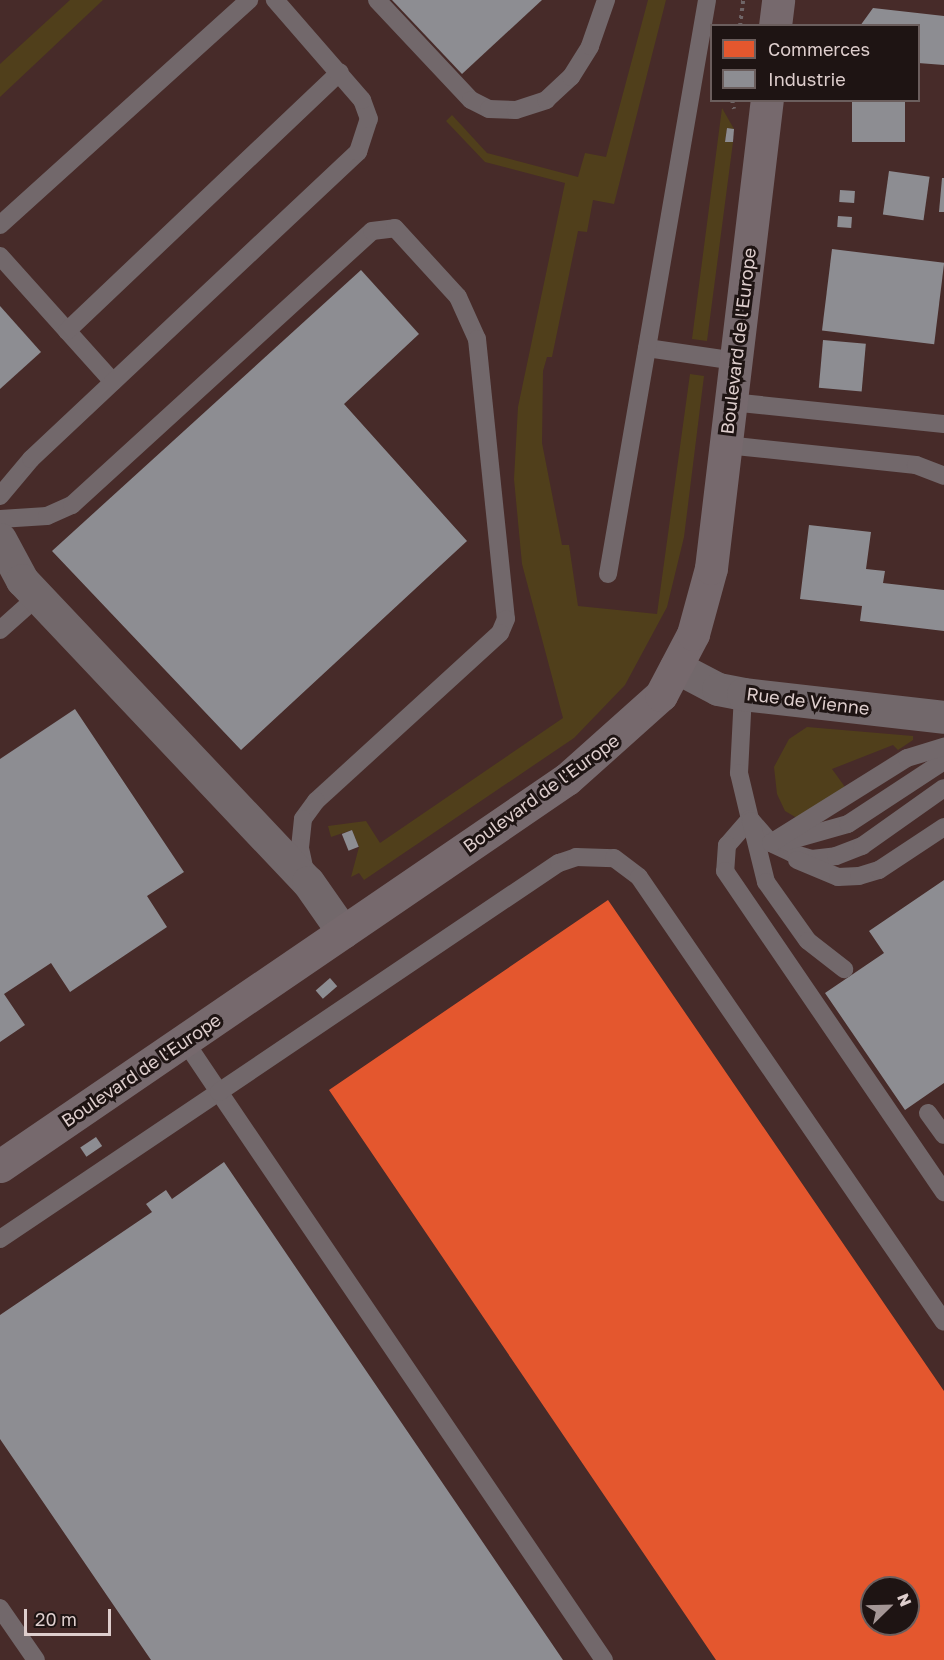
<!DOCTYPE html>
<html>
<head>
<meta charset="utf-8">
<style>
  body { margin:0 }
  #map { position:relative; width:944px; height:1660px; overflow:hidden; background:#392d2c; font-family:"Golos Text",sans-serif }
  div>[style] { position:absolute }
  [style*='--x'] { left:calc(var(--x)*1px); top:calc(var(--y)*1px); width:calc(var(--w)*1px); rotate:calc(var(--a)*1deg) }
  .built>* { inset:0; background:#472b29 }
  .green>* { inset:0; background:#503f1b }
  .shops>* { inset:0; background:#e4572e }
  .industry>* { inset:0; background:#8d8d92; transform-origin:0 0 }
  .path>* { height:4px; margin-top:-2px; transform-origin:0; background:repeating-linear-gradient(90deg,#6f6567 0 3px,transparent 0 7.5px) }
  .lane>* { height:18px; margin:-9px; padding:0 9px; transform-origin:9px; border-radius:9px; background:#72686b }
  .street>* { height:33px; margin:-16.5px; padding:0 16.5px; transform-origin:16.5px; border-radius:16.5px; background:#72686b }
  .secondary>* { height:33px; margin:-16.5px; padding:0 16.5px; transform-origin:16.5px; border-radius:16.5px; background:#76696d }
  span { translate:-50% -50%; white-space:nowrap; text-align:center; line-height:1.15; -webkit-text-stroke:6px #1e1413; paint-order:stroke }
  .street-label { font-size:18px; color:#dececd }
  .legend { position:absolute; left:710px; top:24px; width:210px; height:78px; box-sizing:border-box; background:#1e1413; border:2px solid #6b5e5d; margin:0; padding:8px 10px; list-style:none; font-size:18px; color:#dececd }
  .legend li { display:flex; align-items:center; gap:12px; height:30px }
  .legend b { width:30px; border:2px solid #6b5e5d }
  .north { position:absolute; left:860px; top:1576px; width:60px; height:60px; box-sizing:border-box; background:#1e1413; border:2px solid #6b5e5d; border-radius:50%; rotate:67deg; font-size:16px; font-weight:700; line-height:24px; text-align:center; color:#dececd }
  .north::after { content:''; display:block; margin:auto; width:21px; height:27px; background:#a49695; clip-path:polygon(50% 0,100% 100%,50% 72%,0 100%) }
  .scale { position:absolute; left:24px; top:1609px; width:87px; height:27px; box-sizing:border-box; border:3px solid #dececd; border-top:0; padding-left:8px; font-size:18px; line-height:21px; white-space:nowrap; color:#dececd; -webkit-text-stroke:4px #1e1413; paint-order:stroke }
</style>
</head>
<body>
<div id="map">
  <div class="built">
    <div style="clip-path:polygon(evenodd,0 0,944px 0,944px 1660px,0 1660px,0 0,712px 26px,918px 26px,918px 100px,712px 100px,712px 26px,0 0,872px 1588px,908px 1588px,908px 1624px,872px 1624px,872px 1588px)"></div>
  </div>
  <div class="green">
    <div style="clip-path:polygon(70px 0,103px 0,0 97px,0 64px)"></div>
    <div style="clip-path:polygon(648px 0,666px 0,614px 204px,593px 200px,587px 232px,578px 231px,552px 357px,547px 357px,543px 371px,542px 443px,562px 545px,569px 545px,578px 606px,657px 614px,690px 374px,704px 376px,684px 537px,667px 607px,625px 685px,574px 738px,364px 880px,359px 873px,351px 877px,359px 847px,352px 830px,331px 837px,328px 826px,366px 821px,380px 843px,563px 718px,522px 564px,514px 479px,518px 407px,565px 183px,485px 162px,446px 121px,452px 115px,487px 153px,578px 177px,585px 153px,606px 157px)"></div>
    <div style="clip-path:polygon(722px 108px,734px 129px,727px 128px,725px 141px,733px 142px,707px 341px,692px 339px)"></div>
    <div style="clip-path:polygon(807px 727px,913px 736px,913px 740px,898px 750px,893px 745px,832px 769px,845px 787px,797px 818px,785px 811px,777px 794px,774px 767px,789px 739px)"></div>
  </div>
  <div class="shops">
    <div style="clip-path:polygon(evenodd,608px 900px,944px 1391px,944px 1660px,716px 1660px,329px 1090px,608px 900px,872px 1588px,908px 1588px,908px 1624px,872px 1624px,872px 1588px)"></div>
  </div>
  <div class="industry">
    <div style="clip-path:polygon(392px 0,542px 0,462px 74px)"></div>
    <div style="clip-path:polygon(873px 8px,944px 16px,944px 65px,918px 63px,918px 26px,860px 26px)"></div>
    <div style="left:852px;top:100px;width:53px;height:42px"></div>
    <div style="clip-path:polygon(727px 128px,734px 129px,733px 142px,725px 142px)"></div>
    <div style="left:889px;top:171px;width:41px;height:44px;rotate:8deg"></div>
    <div style="clip-path:polygon(942px 178px,944px 178px,944px 212px,939px 212px)"></div>
    <div style="left:840px;top:190px;width:15px;height:12px;rotate:4deg"></div>
    <div style="left:838px;top:216px;width:14px;height:11px;rotate:4deg"></div>
    <div style="left:832px;top:249px;width:113px;height:82px;rotate:7deg"></div>
    <div style="clip-path:polygon(361px 270px,419px 334px,344px 404px,467px 541px,241px 750px,52px 551px)"></div>
    <div style="clip-path:polygon(0 306px,41px 352px,0 389px)"></div>
    <div style="left:823px;top:340px;width:43px;height:48px;rotate:5deg"></div>
    <div style="clip-path:polygon(809px 525px,871px 532px,866px 569px,885px 571px,883px 583px,944px 590px,944px 631px,860px 621px,862px 606px,800px 599px)"></div>
    <div style="clip-path:polygon(75px 709px,184px 872px,147px 896px,167px 927px,70px 992px,51px 963px,4px 994px,25px 1025px,0 1042px,0 759px)"></div>
    <div style="left:352px;top:830px;width:18px;height:11px;rotate:68deg"></div>
    <div style="clip-path:polygon(944px 880px,944px 1083px,905px 1110px,825px 993px,884px 953px,869px 931px)"></div>
    <div style="left:330px;top:978px;width:11px;height:19px;rotate:49deg"></div>
    <div style="left:96px;top:1137px;width:11px;height:19px;rotate:56deg"></div>
    <div style="clip-path:polygon(224px 1162px,563px 1660px,151px 1660px,0 1439px,0 1315px,152px 1212px,146px 1204px,166px 1190px,172px 1199px)"></div>
  </div>
  <div class="path">
    <div style="--x:740;--y:26;--w:26;--a:-83"></div>
    <div style="--x:732;--y:100;--w:9;--a:77"></div>
  </div>
  <div class="lane">
    <div style="--x:377;--y:0;--w:137;--a:46.8"></div>
    <div style="--x:471;--y:100;--w:20;--a:27"></div>
    <div style="--x:489;--y:109;--w:27;--a:2"></div>
    <div style="--x:516;--y:110;--w:32;--a:-18"></div>
    <div style="--x:546;--y:100;--w:34;--a:-43"></div>
    <div style="--x:571;--y:77;--w:36;--a:-58"></div>
    <div style="--x:590;--y:46;--w:49;--a:-70.8"></div>
    <div style="--x:0;--y:225;--w:336;--a:-42.1"></div>
    <div style="--x:0;--y:256;--w:169;--a:48.1"></div>
    <div style="--x:67;--y:331;--w:376;--a:-43.5"></div>
    <div style="--x:647;--y:348;--w:90;--a:8.3"></div>
    <div style="--x:731;--y:402;--w:214;--a:5.9"></div>
    <div style="--x:726;--y:445;--w:191;--a:6"></div>
    <div style="--x:916;--y:465;--w:30;--a:21"></div>
    <div style="--x:0;--y:496;--w:48;--a:-50"></div>
    <div style="--x:31;--y:459;--w:449;--a:-43.2"></div>
    <div style="--x:358;--y:152;--w:35;--a:-72"></div>
    <div style="--x:369;--y:119;--w:20;--a:-110"></div>
    <div style="--x:362;--y:100;--w:133;--a:-131"></div>
    <div style="--x:0;--y:519;--w:47;--a:-3.7"></div>
    <div style="--x:47;--y:516;--w:27;--a:-24"></div>
    <div style="--x:72;--y:505;--w:406;--a:-42.4"></div>
    <div style="--x:372;--y:231;--w:23;--a:-7"></div>
    <div style="--x:395;--y:228;--w:93;--a:47.6"></div>
    <div style="--x:458;--y:297;--w:46;--a:65.7"></div>
    <div style="--x:477;--y:339;--w:281;--a:84.1"></div>
    <div style="--x:506;--y:619;--w:15;--a:113"></div>
    <div style="--x:500;--y:633;--w:249;--a:137.6"></div>
    <div style="--x:316;--y:801;--w:22;--a:126"></div>
    <div style="--x:303;--y:819;--w:29;--a:96"></div>
    <div style="--x:300;--y:848;--w:25;--a:78"></div>
    <div style="--x:608;--y:574;--w:582;--a:-80.21"></div>
    <div style="--x:0;--y:630;--w:50;--a:-41.7"></div>
    <div style="--x:743;--y:694;--w:79;--a:92.9"></div>
    <div style="--x:739;--y:773;--w:47;--a:76.6"></div>
    <div style="--x:750;--y:819;--w:35;--a:131"></div>
    <div style="--x:727;--y:845;--w:26;--a:94"></div>
    <div style="--x:725;--y:871;--w:389;--a:55.7"></div>
    <div style="--x:750;--y:819;--w:32;--a:49"></div>
    <div style="--x:771;--y:843;--w:23;--a:25"></div>
    <div style="--x:792;--y:853;--w:21;--a:17"></div>
    <div style="--x:812;--y:859;--w:24;--a:-7"></div>
    <div style="--x:836;--y:856;--w:28;--a:-21"></div>
    <div style="--x:862;--y:846;--w:100;--a:-35.3"></div>
    <div style="--x:751;--y:821;--w:63;--a:76.2"></div>
    <div style="--x:766;--y:882;--w:72;--a:54.6"></div>
    <div style="--x:808;--y:941;--w:46;--a:37.9"></div>
    <div style="--x:784;--y:842;--w:66;--a:-15.7"></div>
    <div style="--x:848;--y:824;--w:115;--a:-33.3"></div>
    <div style="--x:771;--y:843;--w:160;--a:-32"></div>
    <div style="--x:907;--y:758;--w:39;--a:-17"></div>
    <div style="--x:797;--y:860;--w:44;--a:22.5"></div>
    <div style="--x:838;--y:877;--w:21;--a:-3"></div>
    <div style="--x:859;--y:876;--w:21;--a:-17"></div>
    <div style="--x:879;--y:870;--w:78;--a:-33.5"></div>
    <div style="--x:928;--y:1113;--w:27;--a:54"></div>
    <div style="--x:0;--y:1239;--w:264;--a:-33.9"></div>
    <div style="--x:219;--y:1092;--w:63;--a:-123.9"></div>
    <div style="--x:0;--y:1608;--w:63;--a:55.3"></div>
    <div style="--x:604;--y:1660;--w:686;--a:-124.13"></div>
    <div style="--x:219;--y:1092;--w:410;--a:-34"></div>
    <div style="--x:559;--y:863;--w:18;--a:-19"></div>
    <div style="--x:576;--y:857;--w:38;--a:2"></div>
    <div style="--x:614;--y:858;--w:31;--a:37"></div>
    <div style="--x:639;--y:877;--w:539;--a:55.57"></div>
  </div>
  <div class="street">
    <div style="--x:0;--y:539;--w:47;--a:61.8"></div>
    <div style="--x:22;--y:580;--w:416;--a:46.6"></div>
    <div style="--x:308;--y:882;--w:61;--a:55"></div>
    <div style="--x:676;--y:667;--w:47;--a:27.6"></div>
    <div style="--x:718;--y:689;--w:25;--a:11"></div>
    <div style="--x:743;--y:694;--w:202;--a:6.5"></div>
  </div>
  <div class="secondary">
    <div style="--x:775;--y:26;--w:26;--a:-83"></div>
    <div style="--x:0;--y:1166;--w:686;--a:-34.32"></div>
    <div style="--x:567;--y:779;--w:126;--a:-41.8"></div>
    <div style="--x:661;--y:695;--w:69;--a:-62.3"></div>
    <div style="--x:693;--y:634;--w:68;--a:-74.7"></div>
    <div style="--x:711;--y:568;--w:471;--a:-83.2"></div>
  </div>
  <div class="street-label">
    <span style="left:738px;top:341px;rotate:-83deg">Boulevard de l'Europe</span>
    <span style="left:808px;top:701px;rotate:7deg">Rue de Vienne</span>
    <span style="left:541px;top:793px;rotate:-36deg">Boulevard de l'Europe</span>
    <span style="left:141px;top:1070px;rotate:-34deg">Boulevard de l'Europe</span>
  </div>
  <ul class="legend">
  <li><b style="height:16px;background:#e4572e"></b>Commerces</li>
  <li><b style="height:16px;background:#8d8d92"></b>Industrie</li>
  </ul>
  <div class="north">N</div>
  <div class="scale">20 m</div>
</div>
</body>
</html>
